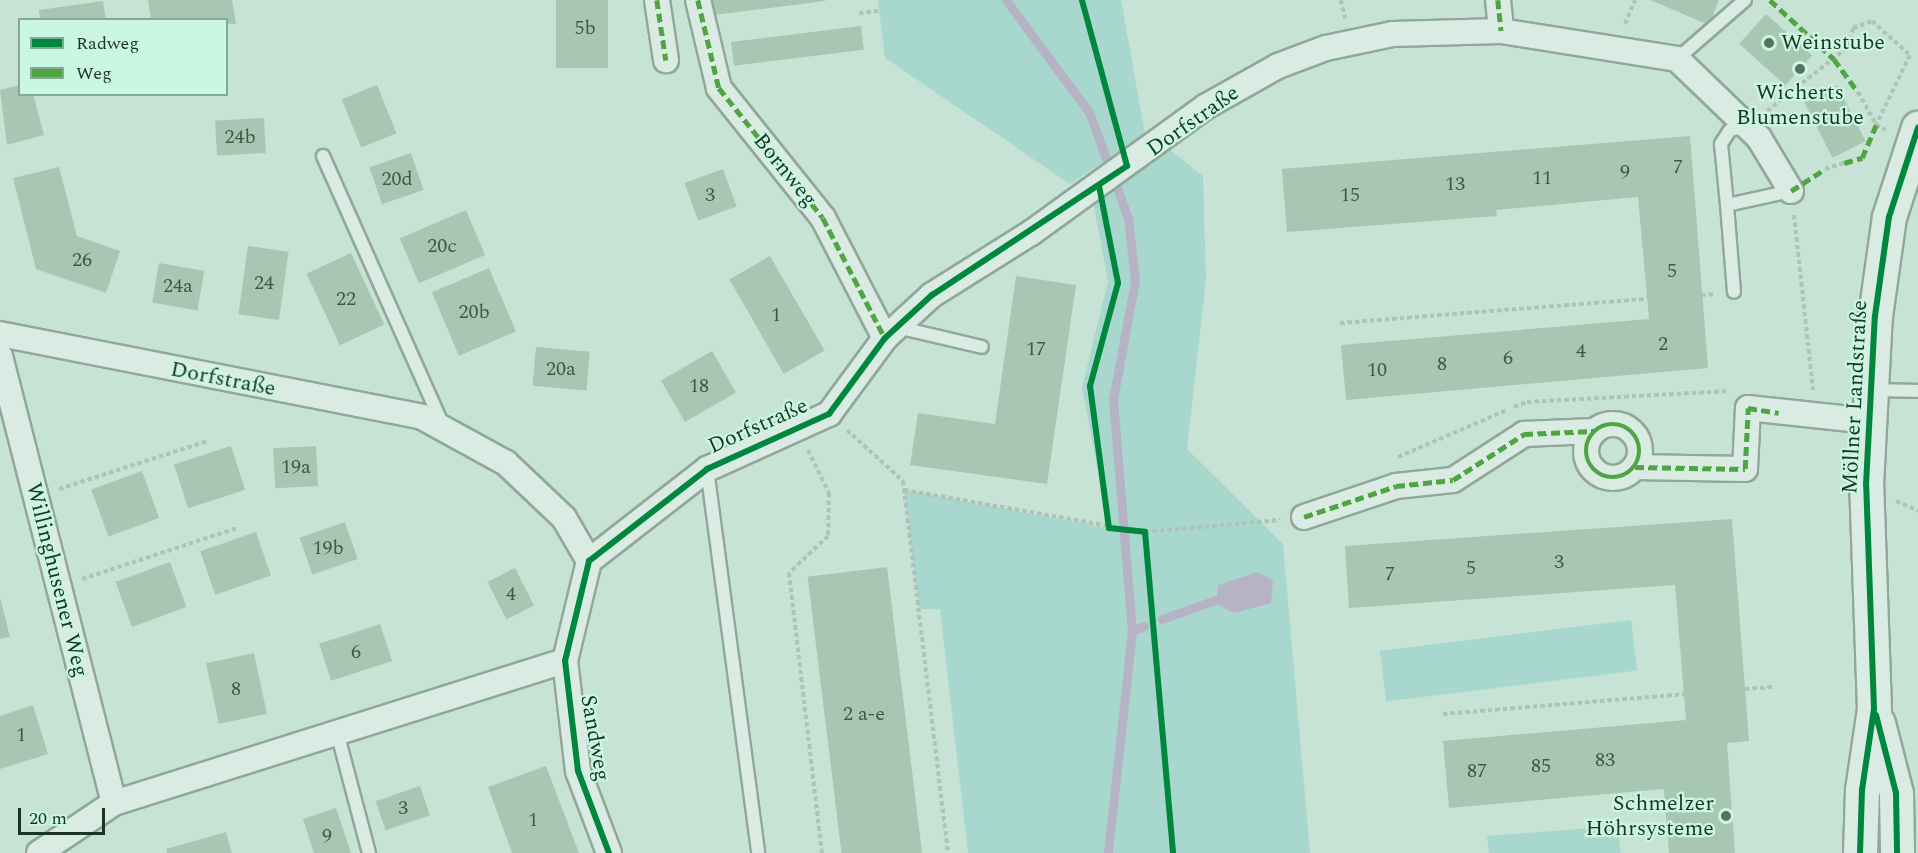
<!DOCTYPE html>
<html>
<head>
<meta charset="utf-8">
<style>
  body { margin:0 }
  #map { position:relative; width:1918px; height:853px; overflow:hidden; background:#c7e3d5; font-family:Spectral,serif }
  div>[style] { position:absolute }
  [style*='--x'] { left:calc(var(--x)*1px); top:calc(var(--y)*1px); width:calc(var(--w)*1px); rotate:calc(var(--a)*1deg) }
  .green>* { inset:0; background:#a8d7ce; transform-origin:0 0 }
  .water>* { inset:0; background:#b7b3c6 }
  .stream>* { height:9px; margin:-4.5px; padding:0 4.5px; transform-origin:4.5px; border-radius:4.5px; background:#b7b3c6 }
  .building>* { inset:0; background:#a8c7b2; transform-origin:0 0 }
  .path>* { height:4px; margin-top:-2px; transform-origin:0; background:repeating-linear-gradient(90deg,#b0c3b8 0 4.5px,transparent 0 7.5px) }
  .roads { filter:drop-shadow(2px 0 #91a79b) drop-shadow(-2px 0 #91a79b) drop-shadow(0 2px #91a79b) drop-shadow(0 -2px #91a79b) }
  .service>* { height:12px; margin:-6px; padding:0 6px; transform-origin:6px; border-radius:6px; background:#d9ebe2 }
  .minor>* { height:24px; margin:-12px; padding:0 12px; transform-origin:12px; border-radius:12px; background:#d9ebe2 }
  .minor>.ring { margin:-12px; padding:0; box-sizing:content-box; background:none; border:24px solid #d9ebe2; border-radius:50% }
  .secondary>* { height:33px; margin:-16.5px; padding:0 16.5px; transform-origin:16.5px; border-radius:16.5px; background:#d9ebe2 }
  .quiet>* { height:4.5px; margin-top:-2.25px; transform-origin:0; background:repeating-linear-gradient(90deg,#4fa541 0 9px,transparent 0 13.5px) }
  .quiet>.ring { margin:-2.25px; padding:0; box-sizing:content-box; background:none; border:4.5px solid #4fa541; border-radius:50% }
  .cycleway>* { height:6px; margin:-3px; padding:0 3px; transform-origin:3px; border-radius:3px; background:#00873e }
  .dots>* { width:16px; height:16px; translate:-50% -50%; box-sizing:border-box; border:3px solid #caf7e1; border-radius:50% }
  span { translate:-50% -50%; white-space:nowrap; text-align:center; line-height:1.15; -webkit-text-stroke:4.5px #caf7e1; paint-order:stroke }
  .number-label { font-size:20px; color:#3e5a46 }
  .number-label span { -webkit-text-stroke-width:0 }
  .poi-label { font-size:22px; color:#1a3522 }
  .left { translate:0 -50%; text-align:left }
  .right { translate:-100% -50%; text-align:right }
  .street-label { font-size:22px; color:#1a3522 }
  .legend { position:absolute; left:18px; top:18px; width:210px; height:78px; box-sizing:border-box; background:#caf7e1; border:2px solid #84a995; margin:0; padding:8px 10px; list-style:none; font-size:18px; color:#1a3522 }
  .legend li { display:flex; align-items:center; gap:12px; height:30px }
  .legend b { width:30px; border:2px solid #84a995 }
  .scale { position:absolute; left:18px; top:808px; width:87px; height:27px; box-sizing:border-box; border:3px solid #1a3522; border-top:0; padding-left:8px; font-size:18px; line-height:21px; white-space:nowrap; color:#1a3522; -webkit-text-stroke:4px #caf7e1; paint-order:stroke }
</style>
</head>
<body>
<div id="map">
  <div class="green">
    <div style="clip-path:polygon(878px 0,1121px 0,1145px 134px,1070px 184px,885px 58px)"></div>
    <div style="clip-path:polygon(1164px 145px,1203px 176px,1206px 280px,1187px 449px,1283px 544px,1310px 853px,968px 853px,940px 609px,919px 609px,904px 490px,1109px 528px,1082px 388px,1108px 281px,1092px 197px)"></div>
    <div style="left:1631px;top:620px;width:51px;height:253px;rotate:83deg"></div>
    <div style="clip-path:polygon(1617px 826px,1621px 853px,1489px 853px,1487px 836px)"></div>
  </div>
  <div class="water">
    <div style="clip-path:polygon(1257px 572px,1273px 580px,1271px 603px,1234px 613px,1216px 604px,1218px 585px)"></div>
  </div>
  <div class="stream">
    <div style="--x:1006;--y:0;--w:139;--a:53.5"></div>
    <div style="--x:1089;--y:112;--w:113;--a:69.8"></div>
    <div style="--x:1128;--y:218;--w:63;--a:83.7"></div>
    <div style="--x:1135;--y:281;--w:121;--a:100.5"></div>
    <div style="--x:1113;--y:400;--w:232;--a:85.3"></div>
    <div style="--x:1132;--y:631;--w:223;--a:96.2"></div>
    <div style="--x:1162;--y:619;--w:56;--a:-19.7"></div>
    <div style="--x:1132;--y:631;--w:13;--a:-23"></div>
  </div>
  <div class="building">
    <div style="clip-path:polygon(148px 0,232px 0,236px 24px,151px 20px)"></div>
    <div style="left:556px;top:0;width:52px;height:68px"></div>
    <div style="clip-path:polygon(711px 0,825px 0,825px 1px,713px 15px)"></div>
    <div style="clip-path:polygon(1650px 0,1719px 0,1709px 25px)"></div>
    <div style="clip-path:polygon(103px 1px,106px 20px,40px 20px,39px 10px)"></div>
    <div style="left:1766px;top:14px;width:62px;height:40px;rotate:42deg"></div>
    <div style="left:861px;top:26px;width:24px;height:131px;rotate:83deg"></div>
    <div style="clip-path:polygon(20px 85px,20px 94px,33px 94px,44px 135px,7px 145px,0 90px)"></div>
    <div style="left:377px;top:85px;width:52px;height:38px;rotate:68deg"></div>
    <div style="left:1837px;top:85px;width:63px;height:37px;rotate:63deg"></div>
    <div style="left:264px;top:118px;width:35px;height:49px;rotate:87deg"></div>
    <div style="clip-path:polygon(1690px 136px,1708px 368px,1346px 400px,1341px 345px,1649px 319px,1638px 197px,1496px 210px,1497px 216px,1287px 232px,1282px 169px)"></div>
    <div style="left:411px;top:153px;width:39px;height:44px;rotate:71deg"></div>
    <div style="clip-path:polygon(59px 167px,77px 236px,120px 251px,106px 293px,36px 269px,13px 178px)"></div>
    <div style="left:723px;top:169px;width:40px;height:41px;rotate:70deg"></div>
    <div style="left:466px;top:210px;width:49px;height:72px;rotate:67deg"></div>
    <div style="left:248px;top:246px;width:41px;height:69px;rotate:8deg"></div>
    <div style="left:351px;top:253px;width:79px;height:49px;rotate:65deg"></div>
    <div style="left:770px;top:256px;width:109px;height:47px;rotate:60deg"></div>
    <div style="left:159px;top:263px;width:46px;height:40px;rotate:10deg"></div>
    <div style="left:489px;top:268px;width:69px;height:62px;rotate:67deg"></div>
    <div style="clip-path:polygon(1016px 276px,1076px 285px,1047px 484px,910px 465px,918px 413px,995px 424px)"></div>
    <div style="left:536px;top:347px;width:54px;height:39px;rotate:5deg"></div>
    <div style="left:712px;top:351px;width:48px;height:59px;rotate:60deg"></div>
    <div style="left:231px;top:446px;width:46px;height:60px;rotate:72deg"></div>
    <div style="left:316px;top:446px;width:40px;height:43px;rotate:87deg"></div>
    <div style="left:142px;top:471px;width:50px;height:54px;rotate:70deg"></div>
    <div style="clip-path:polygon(1732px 519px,1749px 741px,1727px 743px,1735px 853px,1669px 853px,1664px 789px,1449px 808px,1443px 741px,1686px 720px,1675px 585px,1349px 608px,1345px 546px)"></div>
    <div style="left:345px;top:522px;width:39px;height:48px;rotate:71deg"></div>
    <div style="left:256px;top:532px;width:46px;height:59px;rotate:71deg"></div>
    <div style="left:170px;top:562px;width:48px;height:58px;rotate:70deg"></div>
    <div style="left:887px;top:567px;width:288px;height:80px;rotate:83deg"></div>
    <div style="left:515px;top:568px;width:42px;height:31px;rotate:63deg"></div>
    <div style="clip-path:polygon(0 597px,10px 637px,0 639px)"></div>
    <div style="left:380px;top:624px;width:39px;height:64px;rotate:72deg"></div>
    <div style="left:254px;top:653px;width:62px;height:49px;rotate:78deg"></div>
    <div style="clip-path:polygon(33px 705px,48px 754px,0 769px,0 716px)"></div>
    <div style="clip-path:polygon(546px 766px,579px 853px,512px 853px,488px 787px)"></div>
    <div style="left:420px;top:786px;width:31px;height:47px;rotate:71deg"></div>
    <div style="clip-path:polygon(336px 808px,351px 853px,314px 853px,303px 819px)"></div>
    <div style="clip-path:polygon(226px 832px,232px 853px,167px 853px,166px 849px)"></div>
  </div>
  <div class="path">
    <div style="--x:1082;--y:0;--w:142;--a:75.3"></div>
    <div style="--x:1341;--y:0;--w:19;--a:78"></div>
    <div style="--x:859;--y:13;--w:20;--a:-6"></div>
    <div style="--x:1625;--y:24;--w:26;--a:-67"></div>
    <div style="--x:1858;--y:92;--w:38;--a:61"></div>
    <div style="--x:1876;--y:125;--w:11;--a:27"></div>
    <div style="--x:1767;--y:111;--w:103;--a:-38.3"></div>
    <div style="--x:1848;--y:47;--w:20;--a:-75"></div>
    <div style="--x:1853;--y:28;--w:20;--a:-20"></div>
    <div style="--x:1872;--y:21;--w:51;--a:41.8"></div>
    <div style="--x:1910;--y:55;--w:78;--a:115.9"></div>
    <div style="--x:1825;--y:169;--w:20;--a:-18"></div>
    <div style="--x:1794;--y:215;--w:176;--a:83.8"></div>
    <div style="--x:1701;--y:295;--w:14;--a:-4"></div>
    <div style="--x:1340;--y:323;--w:308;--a:-4.5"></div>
    <div style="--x:1514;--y:407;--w:14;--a:-21"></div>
    <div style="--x:1527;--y:402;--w:202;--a:-3.1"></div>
    <div style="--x:847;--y:430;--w:76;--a:42.3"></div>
    <div style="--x:903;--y:481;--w:375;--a:83.1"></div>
    <div style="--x:808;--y:450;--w:48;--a:64"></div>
    <div style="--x:829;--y:493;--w:43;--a:91.3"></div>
    <div style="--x:828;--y:536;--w:54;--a:136.5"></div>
    <div style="--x:789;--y:573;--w:282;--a:83.3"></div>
    <div style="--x:1398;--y:457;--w:119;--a:-23.3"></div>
    <div style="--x:59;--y:489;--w:157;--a:-17.9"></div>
    <div style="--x:904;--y:490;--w:245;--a:9.9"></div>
    <div style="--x:1145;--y:532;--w:136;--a:-5.1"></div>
    <div style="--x:1896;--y:501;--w:24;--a:24"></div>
    <div style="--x:1145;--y:532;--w:322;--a:85"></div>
    <div style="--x:82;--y:579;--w:163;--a:-18.2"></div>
    <div style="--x:1745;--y:689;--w:28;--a:-4"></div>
    <div style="--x:1443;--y:714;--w:242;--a:-4.7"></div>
  </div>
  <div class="roads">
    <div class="service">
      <div style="--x:1677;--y:59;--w:90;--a:-40.9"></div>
      <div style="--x:1746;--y:126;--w:16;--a:166"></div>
      <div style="--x:1730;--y:130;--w:17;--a:123"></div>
      <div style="--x:1721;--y:144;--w:61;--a:84.4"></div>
      <div style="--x:1727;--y:205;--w:66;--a:-12.3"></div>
      <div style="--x:323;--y:156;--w:295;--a:66"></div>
      <div style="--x:1727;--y:205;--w:87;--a:85.4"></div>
      <div style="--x:897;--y:327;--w:87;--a:13.2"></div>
      <div style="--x:1872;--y:390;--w:46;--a:1.2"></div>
      <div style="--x:707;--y:469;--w:387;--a:82.4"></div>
      <div style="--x:337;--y:732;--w:125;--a:75.2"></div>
    </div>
    <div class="minor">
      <div style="--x:657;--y:0;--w:61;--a:81.5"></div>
      <div style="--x:698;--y:0;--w:90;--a:76.6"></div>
      <div style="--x:719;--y:88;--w:166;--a:51.3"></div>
      <div style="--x:823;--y:218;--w:135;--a:62.7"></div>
      <div style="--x:1498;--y:0;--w:31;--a:84"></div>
      <div style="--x:0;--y:334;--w:430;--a:11.1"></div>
      <div style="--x:422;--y:417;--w:96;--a:28.7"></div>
      <div style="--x:506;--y:463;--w:80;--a:43.5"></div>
      <div style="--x:564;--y:518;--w:50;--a:59.8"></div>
      <div style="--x:0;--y:356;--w:461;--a:75.7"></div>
      <div class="ring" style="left:1586px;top:424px;width:30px;height:30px"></div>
      <div style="--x:1635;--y:467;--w:110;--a:1"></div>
      <div style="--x:1745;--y:469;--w:61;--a:-87.2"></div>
      <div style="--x:1748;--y:408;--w:122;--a:6.1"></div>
      <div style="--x:1304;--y:517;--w:97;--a:-18.6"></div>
      <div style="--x:1396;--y:486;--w:57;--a:-6"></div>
      <div style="--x:1453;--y:480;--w:85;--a:-32.9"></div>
      <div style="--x:1524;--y:434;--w:70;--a:-2.5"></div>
      <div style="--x:39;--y:853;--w:90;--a:-33.7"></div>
      <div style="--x:114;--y:803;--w:473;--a:-17.5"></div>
      <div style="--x:609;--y:853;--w:88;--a:-110.7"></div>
      <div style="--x:578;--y:771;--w:111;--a:-96.7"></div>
      <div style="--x:565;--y:661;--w:103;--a:-76.5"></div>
      <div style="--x:589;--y:561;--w:150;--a:-37.9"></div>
      <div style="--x:707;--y:469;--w:134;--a:-24.3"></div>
      <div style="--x:829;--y:414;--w:94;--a:-53.6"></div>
      <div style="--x:885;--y:338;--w:64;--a:-42.5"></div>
      <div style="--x:932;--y:295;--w:117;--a:-32.1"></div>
      <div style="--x:1031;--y:233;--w:215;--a:-35.9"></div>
      <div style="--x:1205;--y:107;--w:84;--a:-29.3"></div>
      <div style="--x:1278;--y:66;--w:51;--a:-20.6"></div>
      <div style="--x:1326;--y:48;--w:68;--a:-11.8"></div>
      <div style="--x:1393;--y:34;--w:108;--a:-1.6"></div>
      <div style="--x:1501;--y:31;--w:178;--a:9"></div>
      <div style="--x:1677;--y:59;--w:114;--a:43.9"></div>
      <div style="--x:1759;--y:138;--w:62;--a:58.9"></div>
    </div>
    <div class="secondary">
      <div style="--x:1878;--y:723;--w:72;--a:75.6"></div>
      <div style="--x:1896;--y:793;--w:60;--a:89"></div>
      <div style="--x:1860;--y:853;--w:63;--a:-88.2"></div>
      <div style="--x:1862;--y:790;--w:82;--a:-81.6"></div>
      <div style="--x:1874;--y:709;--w:224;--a:-92"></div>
      <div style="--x:1866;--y:485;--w:169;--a:-87"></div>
      <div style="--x:1875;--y:316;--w:100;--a:-82"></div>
      <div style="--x:1889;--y:217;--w:94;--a:-72"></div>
    </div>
  </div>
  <div class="quiet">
    <div style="--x:657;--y:0;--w:61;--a:81.5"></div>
    <div style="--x:698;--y:0;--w:90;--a:76.6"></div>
    <div style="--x:719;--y:88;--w:166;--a:51.3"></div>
    <div style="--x:823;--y:218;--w:135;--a:62.7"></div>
    <div style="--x:1498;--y:0;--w:31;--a:84"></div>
    <div style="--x:1770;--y:0;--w:87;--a:42.7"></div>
    <div style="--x:1834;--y:59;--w:41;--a:54"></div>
    <div style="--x:1844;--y:163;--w:19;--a:-16"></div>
    <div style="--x:1862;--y:158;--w:36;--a:-67"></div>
    <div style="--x:1791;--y:191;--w:40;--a:-32.9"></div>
    <div class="ring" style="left:1586px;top:424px;width:49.5px;height:49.5px"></div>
    <div style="--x:1635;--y:467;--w:110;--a:1"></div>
    <div style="--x:1745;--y:469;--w:61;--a:-87.2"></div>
    <div style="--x:1748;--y:408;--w:31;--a:9"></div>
    <div style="--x:1304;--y:517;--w:97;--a:-18.6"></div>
    <div style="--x:1396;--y:486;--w:57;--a:-6"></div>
    <div style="--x:1453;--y:480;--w:85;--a:-32.9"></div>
    <div style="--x:1524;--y:434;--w:70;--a:-2.5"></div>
  </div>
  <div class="cycleway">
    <div style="--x:1099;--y:186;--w:99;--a:78.9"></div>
    <div style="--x:1118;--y:283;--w:107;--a:105.2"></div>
    <div style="--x:1090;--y:386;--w:143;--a:82.4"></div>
    <div style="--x:1109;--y:528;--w:36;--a:6"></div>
    <div style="--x:1145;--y:532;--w:322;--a:85"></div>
    <div style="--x:1876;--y:715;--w:81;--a:75.6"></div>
    <div style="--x:1896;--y:793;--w:60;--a:89"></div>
    <div style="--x:609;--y:853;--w:88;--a:-110.7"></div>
    <div style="--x:578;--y:771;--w:111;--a:-96.7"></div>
    <div style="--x:565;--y:661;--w:103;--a:-76.5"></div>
    <div style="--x:589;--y:561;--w:150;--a:-37.9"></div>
    <div style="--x:707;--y:469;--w:134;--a:-24.3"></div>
    <div style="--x:829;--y:414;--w:94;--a:-53.6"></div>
    <div style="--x:885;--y:338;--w:64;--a:-42.5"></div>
    <div style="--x:932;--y:295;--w:234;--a:-33.5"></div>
    <div style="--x:1127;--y:166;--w:172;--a:-105.2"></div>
    <div style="--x:1860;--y:853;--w:63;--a:-88.2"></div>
    <div style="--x:1862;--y:790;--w:82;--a:-81.6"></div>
    <div style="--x:1874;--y:709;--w:224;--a:-92"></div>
    <div style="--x:1866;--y:485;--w:169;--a:-87"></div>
    <div style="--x:1875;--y:316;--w:100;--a:-82"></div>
    <div style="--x:1889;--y:217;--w:94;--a:-72"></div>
  </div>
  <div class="dots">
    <div style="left:1769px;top:43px;background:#577261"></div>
    <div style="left:1800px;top:69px;background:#577261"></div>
    <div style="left:1726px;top:816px;background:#577261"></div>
  </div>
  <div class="number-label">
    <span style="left:585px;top:28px">5b</span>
    <span style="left:240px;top:137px">24b</span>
    <span style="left:1678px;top:167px">7</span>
    <span style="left:1625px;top:172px">9</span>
    <span style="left:1542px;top:178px">11</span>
    <span style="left:397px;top:179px">20d</span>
    <span style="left:1455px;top:184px">13</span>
    <span style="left:710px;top:195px">3</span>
    <span style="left:1350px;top:195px">15</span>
    <span style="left:442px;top:246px">20c</span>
    <span style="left:82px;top:260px">26</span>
    <span style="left:1672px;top:271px">5</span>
    <span style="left:264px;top:283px">24</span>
    <span style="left:178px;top:286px">24a</span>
    <span style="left:346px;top:299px">22</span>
    <span style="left:474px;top:312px">20b</span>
    <span style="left:776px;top:315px">1</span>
    <span style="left:1663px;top:344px">2</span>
    <span style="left:1036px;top:349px">17</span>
    <span style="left:1581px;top:351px">4</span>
    <span style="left:1508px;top:358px">6</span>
    <span style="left:1442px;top:364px">8</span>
    <span style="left:561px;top:369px">20a</span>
    <span style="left:1377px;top:370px">10</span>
    <span style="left:699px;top:386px">18</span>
    <span style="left:296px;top:467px">19a</span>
    <span style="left:328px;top:548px">19b</span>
    <span style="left:1559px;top:562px">3</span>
    <span style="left:1471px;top:568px">5</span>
    <span style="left:1390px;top:574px">7</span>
    <span style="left:511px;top:594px">4</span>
    <span style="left:356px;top:652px">6</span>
    <span style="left:236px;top:689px">8</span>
    <span style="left:864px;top:714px">2 a-e</span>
    <span style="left:21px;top:735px">1</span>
    <span style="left:1605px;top:760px">83</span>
    <span style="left:1541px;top:766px">85</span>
    <span style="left:1477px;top:771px">87</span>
    <span style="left:403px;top:808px">3</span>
    <span style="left:533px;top:820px">1</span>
    <span style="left:327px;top:836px">9</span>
  </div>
  <div class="poi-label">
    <span class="left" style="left:1781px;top:43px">Weinstube</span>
    <span style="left:1800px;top:105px">Wicherts<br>Blumenstube</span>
    <span class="right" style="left:1714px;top:816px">Schmelzer<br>Höhrsysteme</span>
  </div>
  <div class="street-label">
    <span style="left:1193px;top:121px;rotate:-35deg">Dorfstraße</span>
    <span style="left:785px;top:170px;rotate:51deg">Bornweg</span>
    <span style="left:223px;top:379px;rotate:11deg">Dorfstraße</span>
    <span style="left:1855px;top:397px;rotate:-87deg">Möllner Landstraße</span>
    <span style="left:758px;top:426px;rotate:-24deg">Dorfstraße</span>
    <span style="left:57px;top:580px;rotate:76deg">Willinghusener Weg</span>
    <span style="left:595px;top:738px;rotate:80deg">Sandweg</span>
  </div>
  <ul class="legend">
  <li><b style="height:8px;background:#00873e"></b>Radweg</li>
  <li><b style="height:8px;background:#4fa541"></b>Weg</li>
  </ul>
  <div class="scale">20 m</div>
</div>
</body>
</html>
